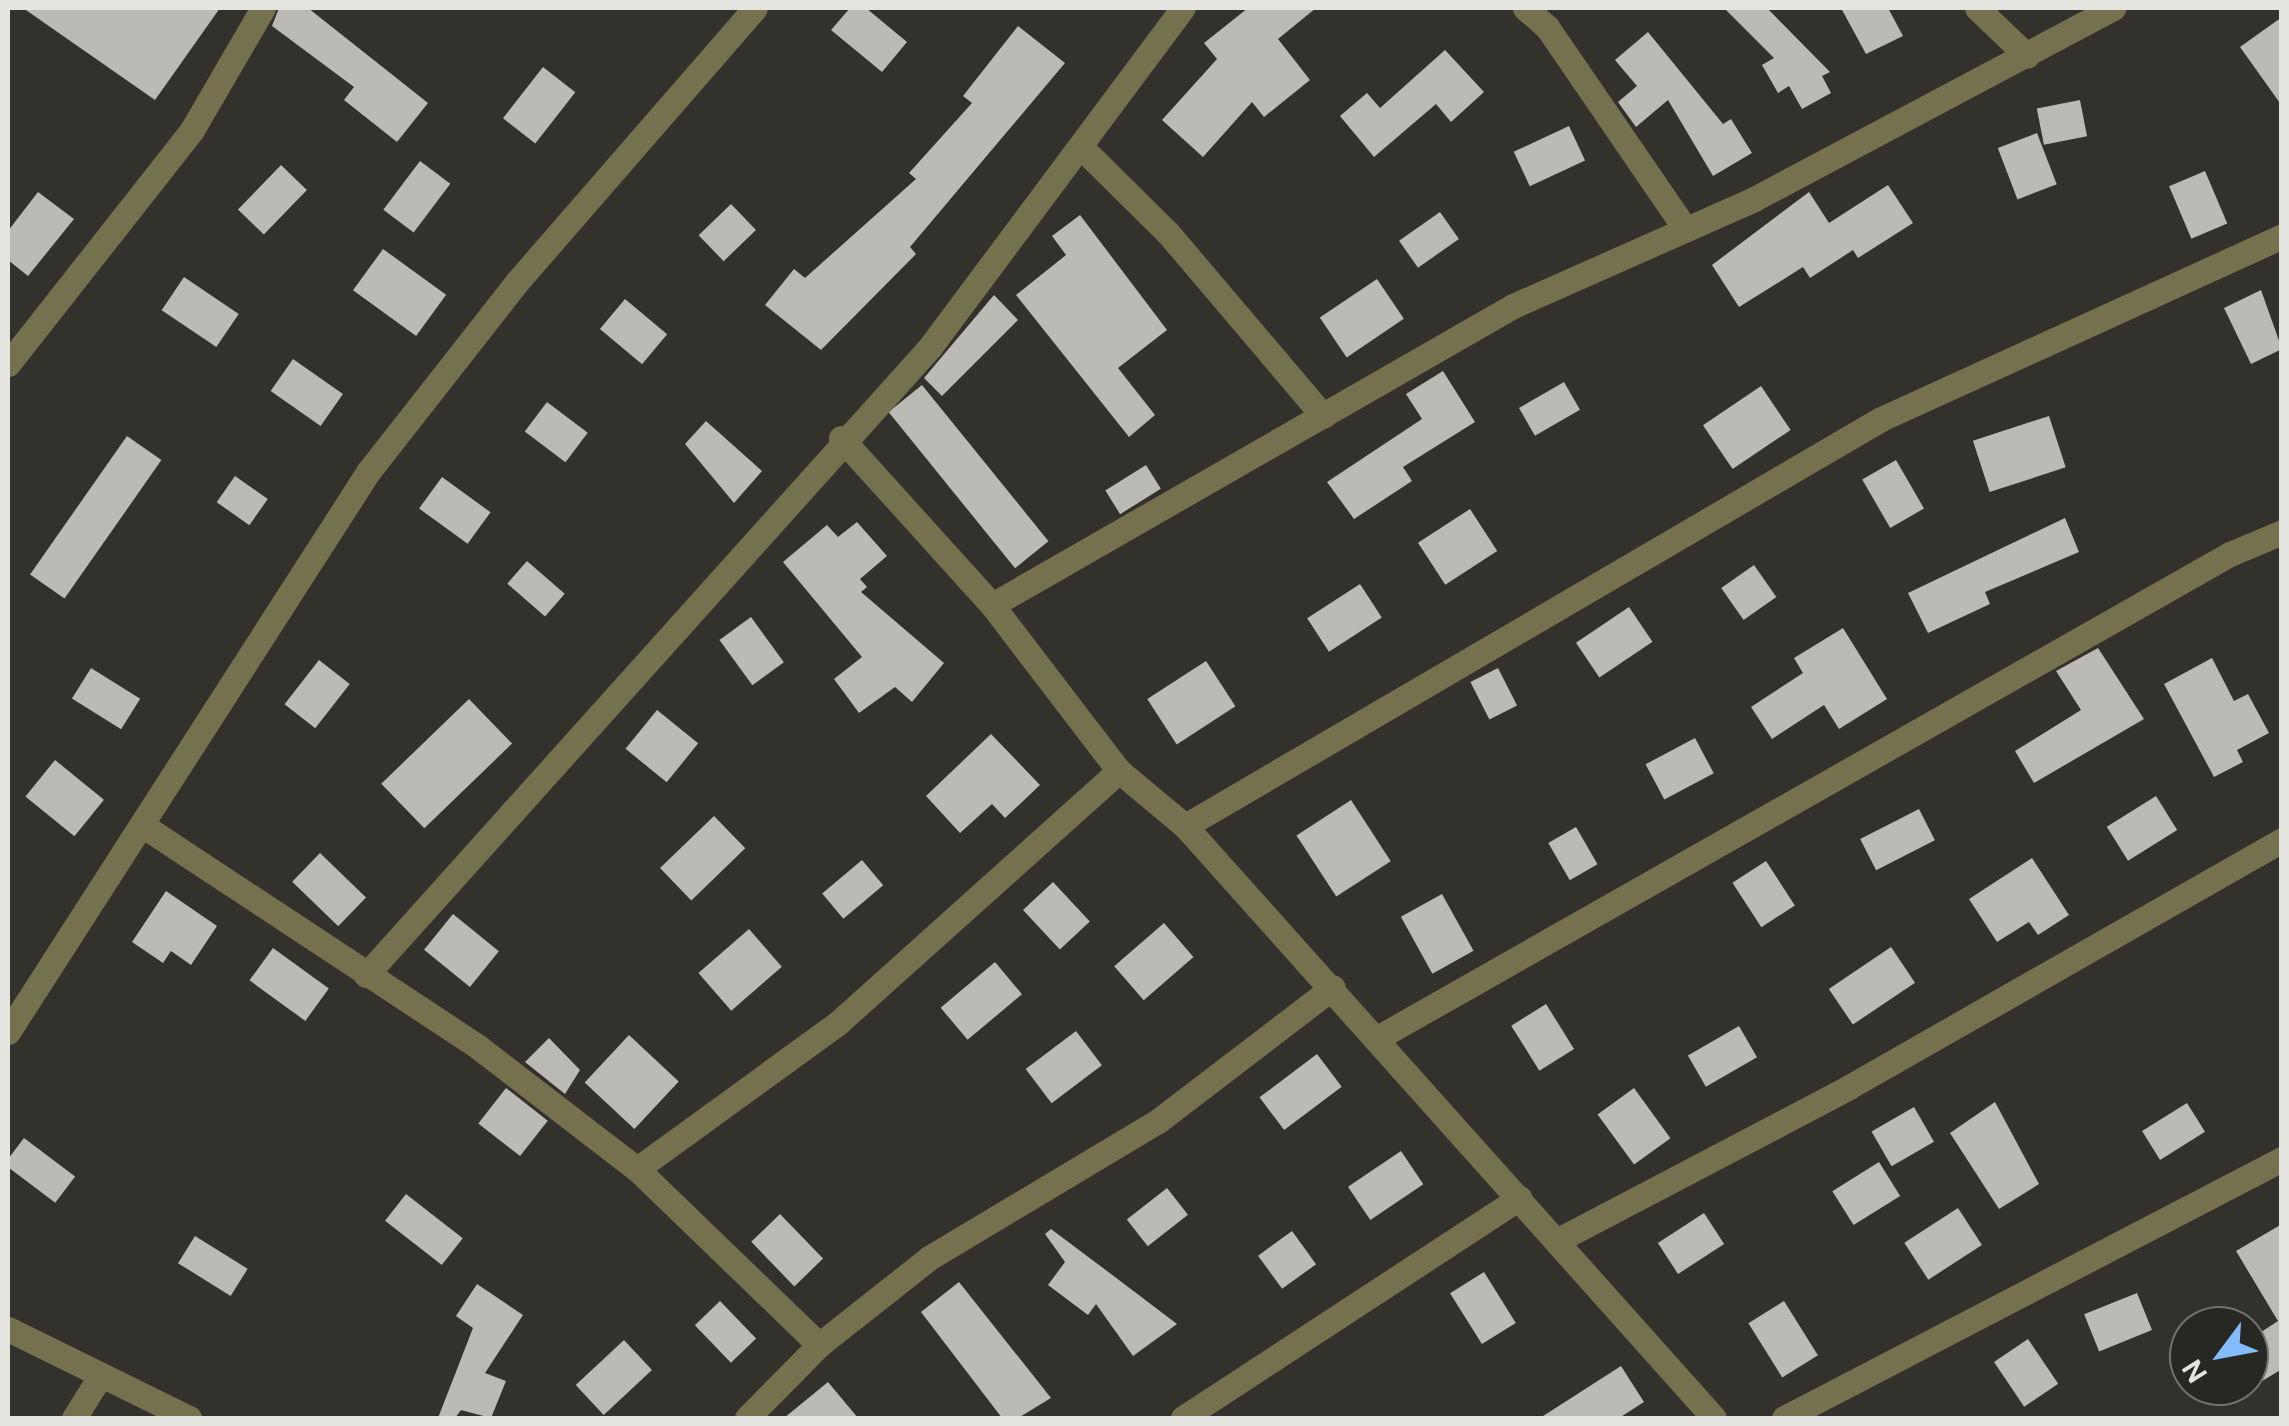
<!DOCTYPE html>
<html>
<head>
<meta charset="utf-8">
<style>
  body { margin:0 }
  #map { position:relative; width:2289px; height:1426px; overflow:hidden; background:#32312c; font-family:"DM Sans",sans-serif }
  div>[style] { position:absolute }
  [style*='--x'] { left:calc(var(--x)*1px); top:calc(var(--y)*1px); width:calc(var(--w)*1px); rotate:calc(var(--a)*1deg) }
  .building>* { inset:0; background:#bbbab4; transform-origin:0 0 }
  .minor>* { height:25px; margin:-12.5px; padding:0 12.5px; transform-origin:12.5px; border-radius:12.5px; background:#75714f }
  span { translate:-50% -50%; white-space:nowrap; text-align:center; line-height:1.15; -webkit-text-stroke:10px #282823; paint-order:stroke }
  .frame { position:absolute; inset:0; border:10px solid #e4e4e1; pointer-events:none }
  .north { position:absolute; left:2169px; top:1306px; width:100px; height:100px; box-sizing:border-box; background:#282823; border:2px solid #73736f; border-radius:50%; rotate:238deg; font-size:28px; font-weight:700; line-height:40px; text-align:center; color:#e4e4e1 }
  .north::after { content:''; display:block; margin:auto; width:35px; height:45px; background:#84bcfb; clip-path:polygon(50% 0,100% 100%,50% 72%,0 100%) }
</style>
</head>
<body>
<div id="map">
  <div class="building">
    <div style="clip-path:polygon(23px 8px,220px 8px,155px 100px)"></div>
    <div style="clip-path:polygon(279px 8px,308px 8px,428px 103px,397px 142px,344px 100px,354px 87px,272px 26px)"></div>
    <div style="clip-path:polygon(850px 8px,866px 8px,907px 42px,882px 72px,831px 30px)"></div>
    <div style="clip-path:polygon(1248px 8px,1316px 8px,1278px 39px,1310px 80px,1264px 117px,1252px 102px,1203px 157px,1162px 120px,1217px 59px,1204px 43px)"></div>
    <div style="clip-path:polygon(1724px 8px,1767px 8px,1830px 72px,1822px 76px,1831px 93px,1802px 109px,1789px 86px,1778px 93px,1762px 65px,1774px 58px)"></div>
    <div style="clip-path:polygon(1841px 8px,1888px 8px,1903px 36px,1866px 54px)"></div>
    <div style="clip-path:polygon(2282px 17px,2282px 106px,2240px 47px)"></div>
    <div style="clip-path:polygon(1018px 26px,1065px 63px,910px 247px,916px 254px,821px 350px,765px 305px,794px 269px,805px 278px,916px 179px,909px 173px,972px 103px,963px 96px)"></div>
    <div style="clip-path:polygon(1648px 32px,1723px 124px,1731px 119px,1752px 153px,1713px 176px,1668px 100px,1636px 127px,1618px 102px,1637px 86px,1615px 60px)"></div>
    <div style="clip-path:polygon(1445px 50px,1484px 92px,1451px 122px,1436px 104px,1374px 157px,1340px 116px,1367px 93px,1380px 108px)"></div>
    <div style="left:543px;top:67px;width:41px;height:65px;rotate:38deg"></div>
    <div style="left:2080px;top:100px;width:37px;height:44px;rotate:79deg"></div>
    <div style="left:1569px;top:126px;width:38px;height:61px;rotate:65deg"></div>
    <div style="left:2037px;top:133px;width:55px;height:42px;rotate:69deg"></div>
    <div style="left:420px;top:161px;width:38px;height:61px;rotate:37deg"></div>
    <div style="left:281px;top:165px;width:36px;height:62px;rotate:44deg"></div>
    <div style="left:2205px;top:171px;width:57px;height:39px;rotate:67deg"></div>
    <div style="clip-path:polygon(1888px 185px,1913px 223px,1858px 258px,1853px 250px,1810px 278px,1803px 267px,1739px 307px,1712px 265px,1809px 192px,1829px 223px)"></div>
    <div style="clip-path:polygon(38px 192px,74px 219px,28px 276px,8px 260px,8px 231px)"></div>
    <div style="left:731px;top:204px;width:36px;height:45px;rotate:46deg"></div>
    <div style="left:1440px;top:212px;width:33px;height:50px;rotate:55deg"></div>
    <div style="clip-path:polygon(1080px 215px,1167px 330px,1118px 368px,1155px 415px,1129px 437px,1016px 295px,1066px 255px,1052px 236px)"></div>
    <div style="left:383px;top:249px;width:78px;height:51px;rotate:36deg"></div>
    <div style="left:184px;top:277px;width:66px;height:40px;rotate:34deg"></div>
    <div style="left:1377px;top:279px;width:48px;height:69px;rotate:56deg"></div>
    <div style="clip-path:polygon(2261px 290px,2282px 349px,2251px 364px,2224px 308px)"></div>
    <div style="clip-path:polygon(994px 295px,1018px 320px,942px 396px,924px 378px)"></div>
    <div style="left:625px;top:299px;width:55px;height:39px;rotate:40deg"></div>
    <div style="left:293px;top:359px;width:61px;height:39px;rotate:35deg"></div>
    <div style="clip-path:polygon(1443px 371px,1475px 422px,1403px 467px,1412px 481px,1354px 519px,1327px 482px,1422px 419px,1406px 394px)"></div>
    <div style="left:1564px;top:382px;width:32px;height:52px;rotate:60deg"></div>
    <div style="left:922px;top:385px;width:201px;height:43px;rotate:51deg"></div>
    <div style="left:1761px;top:386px;width:53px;height:70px;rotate:56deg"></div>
    <div style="left:547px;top:402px;width:51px;height:37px;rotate:37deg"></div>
    <div style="left:2049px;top:416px;width:54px;height:80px;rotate:72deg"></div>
    <div style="clip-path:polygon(706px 421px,762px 471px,734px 503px,685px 444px)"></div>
    <div style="left:127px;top:436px;width:42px;height:169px;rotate:35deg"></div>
    <div style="left:1896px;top:460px;width:56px;height:39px;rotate:60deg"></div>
    <div style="left:1146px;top:465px;width:28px;height:48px;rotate:58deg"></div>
    <div style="left:235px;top:476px;width:40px;height:32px;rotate:35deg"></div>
    <div style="left:442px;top:477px;width:60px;height:39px;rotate:36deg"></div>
    <div style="left:1470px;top:509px;width:50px;height:62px;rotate:57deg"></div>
    <div style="clip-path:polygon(2065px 518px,2079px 552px,1985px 592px,1990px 604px,1928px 633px,1908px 593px)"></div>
    <div style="clip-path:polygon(857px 522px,887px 556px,860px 579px,867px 587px,861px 592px,944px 663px,912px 702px,895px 687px,859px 713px,834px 679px,862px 657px,783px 562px,827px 525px,838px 537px)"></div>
    <div style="left:527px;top:561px;width:50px;height:30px;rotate:41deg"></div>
    <div style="left:1754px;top:565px;width:39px;height:40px;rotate:55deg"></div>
    <div style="left:1360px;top:584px;width:40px;height:63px;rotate:57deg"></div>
    <div style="left:1629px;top:607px;width:42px;height:64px;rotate:56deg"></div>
    <div style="left:751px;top:617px;width:56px;height:39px;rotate:54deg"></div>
    <div style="clip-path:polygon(1843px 628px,1887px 699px,1839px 729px,1824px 705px,1772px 739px,1751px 707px,1803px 673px,1794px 658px)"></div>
    <div style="clip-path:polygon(2098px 648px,2144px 719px,2034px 783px,2015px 751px,2081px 710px,2056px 671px)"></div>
    <div style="clip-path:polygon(2212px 658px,2234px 701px,2248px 694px,2269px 733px,2237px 750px,2243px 762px,2214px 777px,2164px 684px)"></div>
    <div style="left:319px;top:660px;width:39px;height:56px;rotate:38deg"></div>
    <div style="left:1206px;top:661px;width:54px;height:70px;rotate:57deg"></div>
    <div style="left:91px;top:668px;width:58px;height:36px;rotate:32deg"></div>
    <div style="left:1498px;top:668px;width:42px;height:31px;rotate:63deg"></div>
    <div style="left:469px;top:699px;width:62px;height:122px;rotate:46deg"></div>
    <div style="left:657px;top:710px;width:53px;height:50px;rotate:39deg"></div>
    <div style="clip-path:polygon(991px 734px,1040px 785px,1005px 818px,992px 804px,960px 833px,926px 796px)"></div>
    <div style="left:1695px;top:738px;width:40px;height:56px;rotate:62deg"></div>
    <div style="left:55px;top:760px;width:63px;height:47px;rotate:39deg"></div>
    <div style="left:2156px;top:796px;width:40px;height:58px;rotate:58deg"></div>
    <div style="left:1351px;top:800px;width:73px;height:65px;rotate:57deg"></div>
    <div style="left:1919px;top:809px;width:35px;height:66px;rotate:63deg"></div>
    <div style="left:714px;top:816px;width:45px;height:75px;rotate:46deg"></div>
    <div style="left:1576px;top:827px;width:43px;height:32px;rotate:60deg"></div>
    <div style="left:320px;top:853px;width:64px;height:40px;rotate:44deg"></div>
    <div style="clip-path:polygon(2032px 858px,2069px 915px,2038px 935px,2029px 922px,1997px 942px,1969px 899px)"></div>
    <div style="left:862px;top:860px;width:33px;height:52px;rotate:50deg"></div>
    <div style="left:1766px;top:861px;width:53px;height:40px;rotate:57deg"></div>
    <div style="left:1053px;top:882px;width:54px;height:41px;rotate:47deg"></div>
    <div style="clip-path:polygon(166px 891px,217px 926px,191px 965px,171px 951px,163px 963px,132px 942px)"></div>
    <div style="left:1442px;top:894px;width:65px;height:47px;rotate:61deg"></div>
    <div style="left:453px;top:914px;width:59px;height:46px;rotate:39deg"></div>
    <div style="left:1164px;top:923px;width:45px;height:66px;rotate:49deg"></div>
    <div style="left:749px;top:929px;width:50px;height:67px;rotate:49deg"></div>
    <div style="left:1891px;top:947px;width:43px;height:75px;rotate:56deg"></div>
    <div style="left:273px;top:948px;width:69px;height:40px;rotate:36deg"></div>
    <div style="left:995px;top:962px;width:42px;height:71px;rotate:50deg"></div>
    <div style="left:1546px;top:1004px;width:53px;height:41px;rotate:58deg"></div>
    <div style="left:1739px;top:1026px;width:36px;height:59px;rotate:60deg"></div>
    <div style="left:1076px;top:1031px;width:43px;height:63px;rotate:53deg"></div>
    <div style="left:629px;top:1035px;width:68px;height:65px;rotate:43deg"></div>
    <div style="clip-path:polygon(549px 1038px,580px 1070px,565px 1094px,525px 1062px)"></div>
    <div style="left:1317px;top:1054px;width:41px;height:72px;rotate:53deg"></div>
    <div style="left:506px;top:1088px;width:53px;height:45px;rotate:38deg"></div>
    <div style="left:1634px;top:1088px;width:62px;height:45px;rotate:54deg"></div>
    <div style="clip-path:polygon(1995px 1102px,2039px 1184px,1999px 1209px,1950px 1133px)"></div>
    <div style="left:2187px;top:1103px;width:34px;height:53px;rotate:58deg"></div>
    <div style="left:1914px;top:1107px;width:40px;height:49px;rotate:60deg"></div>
    <div style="left:24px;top:1138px;width:64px;height:33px;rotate:37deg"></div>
    <div style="left:1401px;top:1151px;width:40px;height:64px;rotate:56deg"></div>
    <div style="left:1879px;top:1162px;width:40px;height:55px;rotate:58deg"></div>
    <div style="left:1167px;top:1188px;width:34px;height:51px;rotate:52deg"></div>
    <div style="left:406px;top:1194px;width:72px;height:34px;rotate:38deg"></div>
    <div style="left:1958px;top:1208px;width:44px;height:64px;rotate:57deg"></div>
    <div style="left:1704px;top:1213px;width:37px;height:55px;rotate:57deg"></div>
    <div style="left:780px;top:1214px;width:62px;height:40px;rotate:46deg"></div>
    <div style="clip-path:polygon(2282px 1224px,2282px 1369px,2249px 1389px,2249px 1340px,2278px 1321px,2236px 1251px)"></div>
    <div style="clip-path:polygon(1051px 1229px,1115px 1277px,1177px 1324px,1133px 1356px,1096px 1304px,1088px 1315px,1048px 1285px,1065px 1262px,1045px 1234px)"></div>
    <div style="left:1292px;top:1231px;width:41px;height:42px;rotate:54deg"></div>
    <div style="left:195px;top:1236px;width:62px;height:32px;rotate:32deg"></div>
    <div style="left:1484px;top:1272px;width:60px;height:40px;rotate:58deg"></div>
    <div style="clip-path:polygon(959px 1282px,1051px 1398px,1018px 1418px,1002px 1418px,921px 1312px)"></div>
    <div style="clip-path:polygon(477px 1284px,523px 1315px,485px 1373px,506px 1381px,491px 1418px,461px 1410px,455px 1418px,438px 1418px,473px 1328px,456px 1316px)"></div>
    <div style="left:2137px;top:1293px;width:40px;height:57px;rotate:68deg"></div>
    <div style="left:720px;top:1301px;width:52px;height:35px;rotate:46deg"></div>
    <div style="left:1784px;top:1301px;width:64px;height:42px;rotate:58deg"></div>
    <div style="left:2028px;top:1339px;width:54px;height:41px;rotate:56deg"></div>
    <div style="left:624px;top:1340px;width:41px;height:66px;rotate:47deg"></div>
    <div style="clip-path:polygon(1621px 1366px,1644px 1402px,1619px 1418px,1540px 1418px)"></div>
    <div style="clip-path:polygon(828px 1382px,858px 1418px,784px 1418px)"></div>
  </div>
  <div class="minor">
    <div style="--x:1525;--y:8;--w:29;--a:41"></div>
    <div style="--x:1547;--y:27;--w:242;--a:55.6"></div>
    <div style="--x:1977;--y:8;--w:69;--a:43.8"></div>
    <div style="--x:1081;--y:147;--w:122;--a:44.7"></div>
    <div style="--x:1168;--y:233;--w:240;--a:49.7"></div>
    <div style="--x:8;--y:364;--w:298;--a:-51.8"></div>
    <div style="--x:192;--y:130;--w:141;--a:-59.8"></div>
    <div style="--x:841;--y:438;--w:225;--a:47.9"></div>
    <div style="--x:992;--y:605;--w:209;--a:52.6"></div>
    <div style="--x:1119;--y:771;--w:86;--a:39.8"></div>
    <div style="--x:1185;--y:826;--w:794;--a:48.22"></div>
    <div style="--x:992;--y:605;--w:601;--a:-29.85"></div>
    <div style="--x:1513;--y:306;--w:264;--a:-23.9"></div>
    <div style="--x:1754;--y:199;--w:407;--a:-28"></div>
    <div style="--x:1185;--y:826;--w:806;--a:-30.32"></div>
    <div style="--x:1881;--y:419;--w:441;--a:-24.5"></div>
    <div style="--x:145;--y:827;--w:398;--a:33.4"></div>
    <div style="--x:477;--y:1046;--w:202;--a:37.6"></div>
    <div style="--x:637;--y:1169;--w:253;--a:44"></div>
    <div style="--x:366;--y:975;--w:844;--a:-48.07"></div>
    <div style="--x:930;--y:347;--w:423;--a:-53.3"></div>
    <div style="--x:8;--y:1032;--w:666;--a:-57.26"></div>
    <div style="--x:368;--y:472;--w:240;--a:-51.9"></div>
    <div style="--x:516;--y:283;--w:364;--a:-49"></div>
    <div style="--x:1379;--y:1037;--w:979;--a:-29.58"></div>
    <div style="--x:2230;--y:554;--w:56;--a:-22.9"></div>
    <div style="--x:637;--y:1169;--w:250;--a:-36"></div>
    <div style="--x:839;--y:1022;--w:376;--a:-41.9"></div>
    <div style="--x:1560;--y:1239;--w:327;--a:-27.7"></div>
    <div style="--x:1849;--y:1087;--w:498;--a:-29.7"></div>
    <div style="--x:8;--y:1329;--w:202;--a:26.2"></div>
    <div style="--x:74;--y:1418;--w:47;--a:-58"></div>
    <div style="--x:747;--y:1418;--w:103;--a:-45.4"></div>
    <div style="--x:819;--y:1345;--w:140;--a:-38.3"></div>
    <div style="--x:929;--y:1258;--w:267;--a:-30.9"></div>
    <div style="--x:1158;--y:1121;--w:220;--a:-37.4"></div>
    <div style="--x:1183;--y:1418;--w:402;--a:-33.2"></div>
    <div style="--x:1784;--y:1418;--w:561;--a:-27.48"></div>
  </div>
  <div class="frame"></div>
  <div class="north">N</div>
</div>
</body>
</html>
